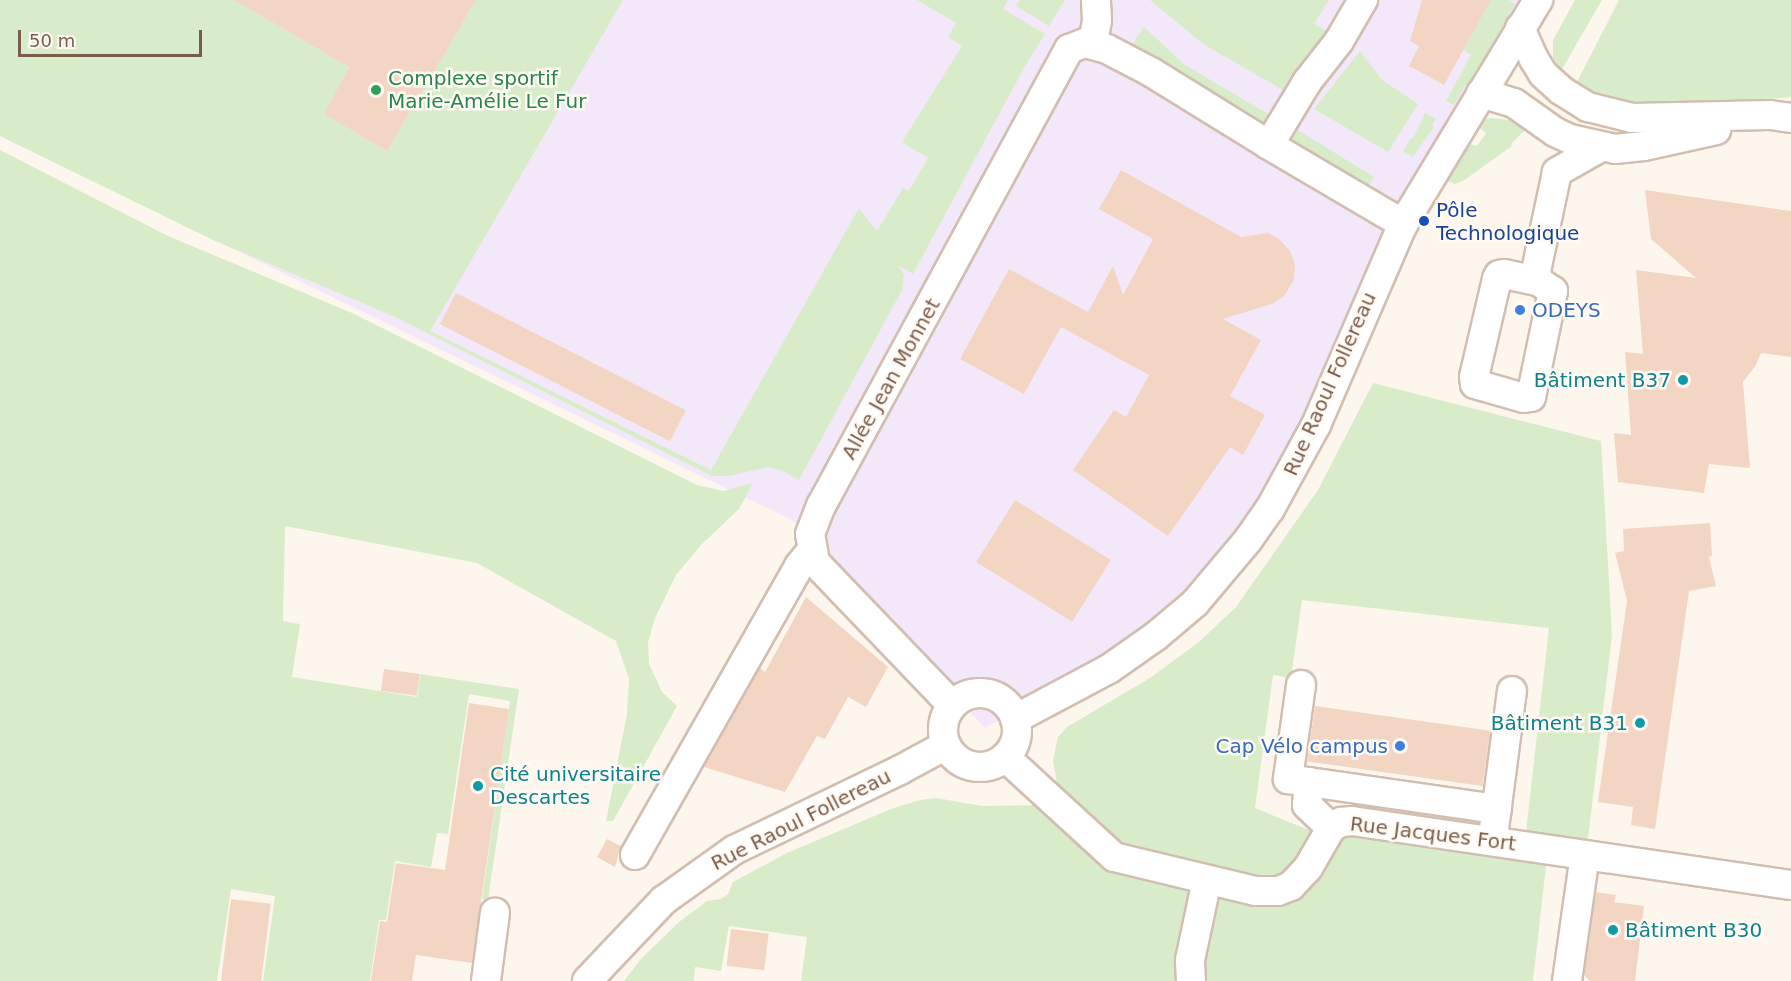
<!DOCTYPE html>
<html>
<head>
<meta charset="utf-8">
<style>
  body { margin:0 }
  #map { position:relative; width:1791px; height:981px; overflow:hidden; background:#fdf6ec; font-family:"DejaVu Sans",sans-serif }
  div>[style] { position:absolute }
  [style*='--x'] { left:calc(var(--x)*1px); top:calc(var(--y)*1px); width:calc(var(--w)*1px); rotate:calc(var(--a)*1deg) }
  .education>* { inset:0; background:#f3e8fa }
  .green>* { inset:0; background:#d8ecc9 }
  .building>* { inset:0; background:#f3d5c3; transform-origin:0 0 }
  .roads { filter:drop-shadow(2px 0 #d1beb0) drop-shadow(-2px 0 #d1beb0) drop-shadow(0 2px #d1beb0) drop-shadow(0 -2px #d1beb0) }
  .minor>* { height:28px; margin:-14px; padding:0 14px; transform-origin:14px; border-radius:14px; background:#fff }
  .minor>.ring { margin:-14px; padding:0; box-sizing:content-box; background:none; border:28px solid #fff; border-radius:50% }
  .dots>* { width:16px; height:16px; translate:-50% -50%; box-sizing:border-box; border:3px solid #fffaf3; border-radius:50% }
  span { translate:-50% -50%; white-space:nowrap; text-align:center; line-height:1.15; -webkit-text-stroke:5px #fffaf3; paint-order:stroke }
  .leisure-label { font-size:20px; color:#27864d }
  .left { translate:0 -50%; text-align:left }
  .transit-label { font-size:20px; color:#164399 }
  .shop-label { font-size:20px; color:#366cbe }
  .right { translate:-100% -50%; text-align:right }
  .street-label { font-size:20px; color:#7a5c4d }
  .culture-label { font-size:20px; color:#0d838f }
  .scale { position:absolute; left:18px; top:30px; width:184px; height:27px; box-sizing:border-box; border:3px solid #7a5c4d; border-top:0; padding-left:8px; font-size:18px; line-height:21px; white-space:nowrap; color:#7a5c4d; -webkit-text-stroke:4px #fffaf3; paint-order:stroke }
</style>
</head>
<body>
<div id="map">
  <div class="education">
    <div style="clip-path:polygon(0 0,1524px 0,1407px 192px,1378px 245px,1295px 438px,1264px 495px,1231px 543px,1186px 595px,1134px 639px,985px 728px,792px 520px,0 136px)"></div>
  </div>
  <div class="green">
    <div style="clip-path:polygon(0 0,249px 0,246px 7px,349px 67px,324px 114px,387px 151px,476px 0,623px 0,430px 331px,711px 470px,859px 208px,877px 231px,903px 188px,909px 191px,928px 158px,902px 142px,962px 46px,948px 37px,956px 23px,917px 0,1008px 0,1003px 9px,1045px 34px,1025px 66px,913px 274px,898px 265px,904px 275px,902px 290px,799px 480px,781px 470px,768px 467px,728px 476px,712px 476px,393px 316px,213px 240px,0 136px)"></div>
    <div style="clip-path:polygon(1020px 0,1065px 0,1049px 26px,1016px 6px)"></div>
    <div style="clip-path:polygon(1150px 0,1329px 0,1314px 24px,1331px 33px,1288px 93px,1203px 44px)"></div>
    <div style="clip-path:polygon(1491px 0,1509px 0,1515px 4px,1469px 85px,1466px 84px,1454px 105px,1446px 101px,1471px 55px,1463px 50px)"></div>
    <div style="clip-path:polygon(1575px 0,1602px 0,1561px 71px,1553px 57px,1553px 40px)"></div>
    <div style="clip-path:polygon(1619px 0,1791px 0,1791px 97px,1652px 110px,1608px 101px,1586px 91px,1576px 84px)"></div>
    <div style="clip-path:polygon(1144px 27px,1185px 65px,1275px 118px,1263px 123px,1257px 122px,1130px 48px)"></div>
    <div style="clip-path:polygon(1360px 51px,1382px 80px,1418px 104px,1388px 152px,1314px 109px)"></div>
    <div style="clip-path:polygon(1425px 113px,1436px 119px,1432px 125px,1434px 127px,1413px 157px,1403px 151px,1411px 138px,1413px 138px)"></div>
    <div style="clip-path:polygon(1492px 118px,1517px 121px,1527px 128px,1511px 144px,1512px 146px,1463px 181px,1455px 184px,1447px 181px,1470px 144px,1477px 146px,1486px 133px,1475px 125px,1480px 120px)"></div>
    <div style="clip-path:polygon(1293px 127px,1374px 177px,1367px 189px,1290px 141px,1289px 135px)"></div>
    <div style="clip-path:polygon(0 150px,168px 236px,352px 313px,697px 485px,723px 491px,753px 483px,739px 509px,701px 545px,676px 575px,655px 618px,648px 642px,649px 664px,662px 692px,677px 706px,613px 821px,606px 821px,627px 714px,629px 679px,616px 641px,477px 563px,285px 526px,283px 621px,300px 624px,292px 677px,417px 697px,420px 674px,519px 689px,488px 900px,482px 899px,510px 701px,469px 694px,448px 834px,437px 833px,431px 867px,395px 861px,386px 920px,379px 920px,370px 981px,263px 981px,275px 896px,231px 889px,217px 981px,0 981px)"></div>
    <div style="clip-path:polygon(1373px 383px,1601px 441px,1612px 635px,1588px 839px,1526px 832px,1549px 628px,1302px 600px,1291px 678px,1273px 675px,1255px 808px,1316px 833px,1289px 873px,1263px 882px,1127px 852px,1059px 794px,1053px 761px,1058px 737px,1067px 727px,1150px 678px,1199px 642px,1236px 607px,1318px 490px)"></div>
    <div style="clip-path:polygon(936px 798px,982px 806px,1043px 805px,1108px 865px,1281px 905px,1300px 897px,1342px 833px,1547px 857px,1533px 981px,801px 981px,807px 937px,729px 926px,721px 971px,695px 967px,694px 981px,624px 981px,641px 959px,679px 922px,707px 901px,721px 899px,728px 894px,733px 882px,787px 853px,891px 809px,920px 800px)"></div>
  </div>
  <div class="building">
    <div style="clip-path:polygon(234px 0,476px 0,387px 151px,324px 114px,349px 67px)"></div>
    <div style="clip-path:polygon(1422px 0,1491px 0,1444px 85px,1409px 66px,1419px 46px,1410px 41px)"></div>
    <div style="clip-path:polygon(1121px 170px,1241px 237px,1268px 233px,1278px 238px,1290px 251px,1295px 265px,1294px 279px,1285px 295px,1274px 303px,1223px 319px,1261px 340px,1230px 396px,1265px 415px,1243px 455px,1230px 447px,1168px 536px,1073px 470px,1114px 410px,1126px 417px,1149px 375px,1061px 327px,1024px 394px,960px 359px,1009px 269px,1088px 312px,1113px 266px,1123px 295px,1153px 239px,1099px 209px)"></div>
    <div style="clip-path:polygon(1645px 190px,1791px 211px,1791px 357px,1761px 353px,1756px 365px,1743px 382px,1750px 468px,1709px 464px,1704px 493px,1618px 482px,1614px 433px,1631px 435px,1625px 352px,1643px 354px,1636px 270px,1696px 278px,1651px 239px)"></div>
    <div style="left:456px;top:293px;width:258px;height:35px;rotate:27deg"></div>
    <div style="left:1015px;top:500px;width:113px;height:73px;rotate:32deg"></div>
    <div style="clip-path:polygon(1710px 523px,1712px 556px,1709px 557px,1716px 586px,1689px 591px,1655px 829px,1631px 825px,1633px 807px,1598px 802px,1627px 601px,1615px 553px,1624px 551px,1623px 529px)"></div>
    <div style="clip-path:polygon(806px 597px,888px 667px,866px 707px,848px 697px,825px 739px,817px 736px,785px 792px,704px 767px,760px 668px,765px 672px)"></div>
    <div style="left:384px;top:669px;width:36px;height:22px;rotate:8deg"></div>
    <div style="clip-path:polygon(469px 703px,509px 709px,472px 963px,416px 955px,412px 981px,371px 981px,380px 921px,387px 922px,396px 863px,445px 870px)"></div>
    <div style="left:1315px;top:706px;width:177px;height:56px;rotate:8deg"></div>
    <div style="clip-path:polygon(607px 839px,621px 846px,615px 867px,597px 857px)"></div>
    <div style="clip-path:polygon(1596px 892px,1616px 895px,1614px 902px,1644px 906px,1635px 981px,1590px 981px,1584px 975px)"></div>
    <div style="left:231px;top:899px;width:40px;height:83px;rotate:7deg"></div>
    <div style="left:731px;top:929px;width:38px;height:37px;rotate:7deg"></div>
  </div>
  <div class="roads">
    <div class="minor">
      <div style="--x:1520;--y:28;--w:34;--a:66"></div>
      <div style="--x:1534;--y:59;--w:17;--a:59"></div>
      <div style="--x:1543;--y:74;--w:25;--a:42"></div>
      <div style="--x:1562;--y:91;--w:31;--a:32"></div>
      <div style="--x:1588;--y:107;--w:45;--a:14"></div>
      <div style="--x:1632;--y:118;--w:138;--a:-1.2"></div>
      <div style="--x:1770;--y:115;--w:21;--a:8"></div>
      <div style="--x:1093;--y:43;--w:23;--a:-80"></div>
      <div style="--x:1097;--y:20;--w:20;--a:-93"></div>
      <div style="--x:1481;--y:93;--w:34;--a:17"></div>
      <div style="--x:1514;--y:103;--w:50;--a:35.3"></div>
      <div style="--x:1555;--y:132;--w:17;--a:25"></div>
      <div style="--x:1570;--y:139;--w:46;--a:12.5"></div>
      <div style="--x:1615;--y:149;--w:29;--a:-6"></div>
      <div style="--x:1644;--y:146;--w:74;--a:-12.5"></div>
      <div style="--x:1269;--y:145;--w:74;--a:-58.9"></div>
      <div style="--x:1307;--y:82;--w:52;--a:-52"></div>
      <div style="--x:1339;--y:41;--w:48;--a:-59.7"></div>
      <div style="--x:1504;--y:274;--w:35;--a:12"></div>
      <div style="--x:1538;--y:281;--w:18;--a:34"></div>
      <div style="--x:1553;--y:291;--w:108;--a:101.7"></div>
      <div style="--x:1531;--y:397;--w:7;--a:172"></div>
      <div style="--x:1524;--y:398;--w:51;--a:-164.1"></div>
      <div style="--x:1475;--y:384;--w:7;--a:-98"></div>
      <div style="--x:1474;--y:377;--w:101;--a:-76.8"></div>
      <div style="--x:1497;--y:279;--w:4;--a:-63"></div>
      <div style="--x:1499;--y:275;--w:5;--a:-11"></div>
      <div style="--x:1538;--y:281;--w:10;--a:-101"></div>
      <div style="--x:1536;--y:271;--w:101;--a:-78"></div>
      <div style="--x:1557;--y:172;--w:51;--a:-29.6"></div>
      <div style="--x:1301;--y:685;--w:95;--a:97.9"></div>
      <div style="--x:1288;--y:779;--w:211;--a:8.2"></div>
      <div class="ring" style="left:943px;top:693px;width:46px;height:46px"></div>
      <div style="--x:952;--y:705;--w:198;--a:-133.8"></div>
      <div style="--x:815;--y:562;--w:28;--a:-100"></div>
      <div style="--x:810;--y:534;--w:30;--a:-69"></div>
      <div style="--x:821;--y:506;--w:520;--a:-61.51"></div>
      <div style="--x:1069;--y:49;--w:17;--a:-21"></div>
      <div style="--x:1085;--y:43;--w:23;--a:15"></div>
      <div style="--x:1107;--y:49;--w:50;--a:27.6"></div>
      <div style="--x:1151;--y:72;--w:139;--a:31.7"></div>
      <div style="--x:1269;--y:145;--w:156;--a:30.5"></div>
      <div style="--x:1015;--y:719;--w:106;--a:-28"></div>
      <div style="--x:1109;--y:669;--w:57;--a:-35.1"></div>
      <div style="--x:1156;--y:636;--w:51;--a:-40.2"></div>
      <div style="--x:1195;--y:603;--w:82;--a:-49.9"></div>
      <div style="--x:1248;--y:540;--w:38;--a:-55"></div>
      <div style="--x:1270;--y:509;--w:96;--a:-61.3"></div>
      <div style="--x:1316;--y:425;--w:219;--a:-66.6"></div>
      <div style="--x:1403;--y:224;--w:262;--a:-58.9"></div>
      <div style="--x:1005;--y:757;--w:148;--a:42.5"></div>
      <div style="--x:1114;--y:857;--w:146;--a:13.5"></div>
      <div style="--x:1256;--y:891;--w:22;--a:0"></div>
      <div style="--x:1278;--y:891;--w:14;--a:-21"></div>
      <div style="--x:1291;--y:886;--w:25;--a:-47"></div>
      <div style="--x:1308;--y:868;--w:46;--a:-60.1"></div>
      <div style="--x:1331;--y:828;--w:12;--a:-31"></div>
      <div style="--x:1341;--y:822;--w:11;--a:-5"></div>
      <div style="--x:1352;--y:821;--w:444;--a:8.3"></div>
      <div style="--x:1309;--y:782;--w:23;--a:95"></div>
      <div style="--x:1307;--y:805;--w:33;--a:44"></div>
      <div style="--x:1494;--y:829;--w:139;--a:-82.6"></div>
      <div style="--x:635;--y:855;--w:332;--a:-60.4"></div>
      <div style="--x:799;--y:566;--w:19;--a:-51"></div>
      <div style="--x:486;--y:981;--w:69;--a:-82.5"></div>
      <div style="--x:587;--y:981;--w:112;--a:-46.5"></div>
      <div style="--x:664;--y:900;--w:86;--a:-35.5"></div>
      <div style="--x:734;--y:850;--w:184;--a:-25.7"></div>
      <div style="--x:900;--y:770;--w:52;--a:-28.5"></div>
      <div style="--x:1191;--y:981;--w:21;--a:-93"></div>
      <div style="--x:1190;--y:960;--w:82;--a:-78"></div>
      <div style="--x:1567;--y:981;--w:127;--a:-81.9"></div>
    </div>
  </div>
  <div class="dots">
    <div style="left:376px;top:90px;background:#2e9e5b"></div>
    <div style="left:1424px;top:221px;background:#1a4fb4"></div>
    <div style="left:1520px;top:310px;background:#3f7fe0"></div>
    <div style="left:1683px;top:380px;background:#0f9aa8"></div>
    <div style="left:1640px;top:723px;background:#0f9aa8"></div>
    <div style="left:1400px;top:746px;background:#3f7fe0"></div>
    <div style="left:478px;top:786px;background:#0f9aa8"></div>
    <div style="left:1613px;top:930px;background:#0f9aa8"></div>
  </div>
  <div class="leisure-label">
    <span class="left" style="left:388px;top:90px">Complexe sportif<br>Marie-Amélie Le Fur</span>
  </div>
  <div class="transit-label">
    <span class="left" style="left:1436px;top:222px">Pôle<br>Technologique</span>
  </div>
  <div class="shop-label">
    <span class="left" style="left:1532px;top:310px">ODEYS</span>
    <span class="right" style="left:1388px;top:746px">Cap Vélo campus</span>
  </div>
  <div class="street-label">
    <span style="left:891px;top:379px;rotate:-61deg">Allée Jean Monnet</span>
    <span style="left:1330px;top:384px;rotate:-66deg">Rue Raoul Follereau</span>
    <span style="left:801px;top:820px;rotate:-27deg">Rue Raoul Follereau</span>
    <span style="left:1433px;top:834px;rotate:7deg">Rue Jacques Fort</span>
  </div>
  <div class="culture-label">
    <span class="right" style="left:1671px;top:380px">Bâtiment B37</span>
    <span class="right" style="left:1628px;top:723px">Bâtiment B31</span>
    <span class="left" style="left:490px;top:786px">Cité universitaire<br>Descartes</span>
    <span class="left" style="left:1625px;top:930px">Bâtiment B30</span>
  </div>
  <div class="scale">50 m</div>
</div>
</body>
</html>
